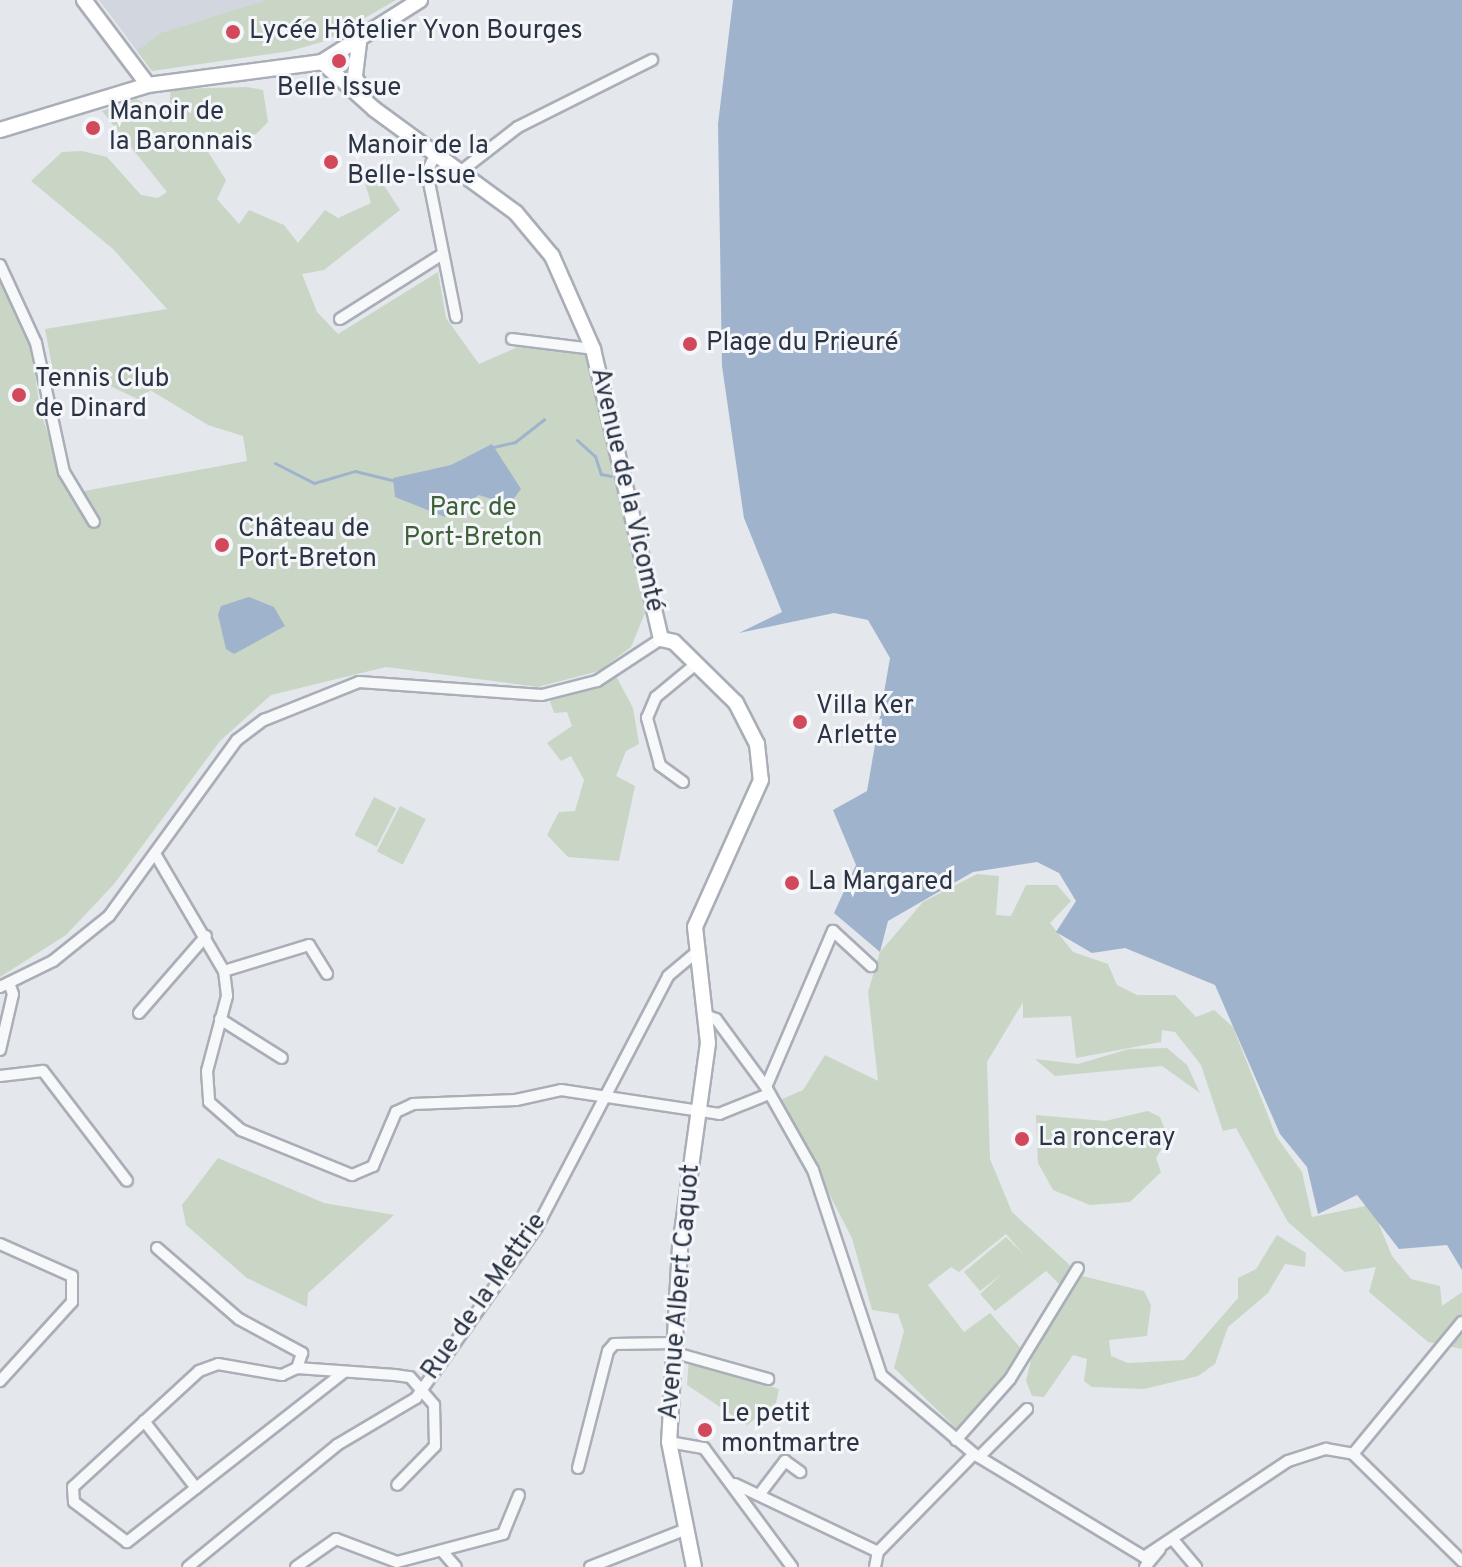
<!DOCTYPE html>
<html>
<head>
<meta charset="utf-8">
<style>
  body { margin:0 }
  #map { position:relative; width:1462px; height:1567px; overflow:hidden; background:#e4e7ec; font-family:Overpass,sans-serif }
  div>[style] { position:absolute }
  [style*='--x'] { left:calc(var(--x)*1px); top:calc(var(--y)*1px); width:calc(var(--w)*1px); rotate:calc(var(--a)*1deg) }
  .built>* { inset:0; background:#d2d6de }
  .green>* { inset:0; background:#c9d6c5; transform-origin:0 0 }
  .water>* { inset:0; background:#9fb4cc }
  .stream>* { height:3px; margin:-1.5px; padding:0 1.5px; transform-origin:1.5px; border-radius:1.5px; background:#9fb4cc }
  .roads { filter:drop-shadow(2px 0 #a9aeb7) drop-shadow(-2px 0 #a9aeb7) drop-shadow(0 2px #a9aeb7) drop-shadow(0 -2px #a9aeb7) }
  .minor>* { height:10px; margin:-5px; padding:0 5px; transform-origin:5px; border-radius:5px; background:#f7f8fa }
  .major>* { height:14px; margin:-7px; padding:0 7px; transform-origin:7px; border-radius:7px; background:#fff }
  .dots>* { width:22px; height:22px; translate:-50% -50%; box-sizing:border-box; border:4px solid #f4f6f9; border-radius:50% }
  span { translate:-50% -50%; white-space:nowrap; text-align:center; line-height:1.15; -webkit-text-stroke:6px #f4f6f9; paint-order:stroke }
  .poi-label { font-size:26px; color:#2b3445 }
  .left { translate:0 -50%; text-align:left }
  .street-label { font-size:26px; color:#2b3445 }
  .park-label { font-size:26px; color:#3f6138 }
</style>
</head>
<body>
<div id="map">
  <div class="built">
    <div style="clip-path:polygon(99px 0,395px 0,325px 41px,152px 71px)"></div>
  </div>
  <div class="green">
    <div style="clip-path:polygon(267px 0,396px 0,325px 41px,290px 51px,152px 71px,137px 51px,161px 33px)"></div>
    <div style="clip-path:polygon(247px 87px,263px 90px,268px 122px,256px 134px,203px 144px,226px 180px,217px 199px,239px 224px,249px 210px,284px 225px,298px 243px,325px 210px,338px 218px,371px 203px,361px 169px,371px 166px,400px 210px,324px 270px,302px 274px,317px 312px,338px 334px,438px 272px,446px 318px,479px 364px,518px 347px,586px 355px,645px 613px,631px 647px,599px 671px,538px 687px,386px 667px,271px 695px,220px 741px,114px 884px,66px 935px,0 977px,0 281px,31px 347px,40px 410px,68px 494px,247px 461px,243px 436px,208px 425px,150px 390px,142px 401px,80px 372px,56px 387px,45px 329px,167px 309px,113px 249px,31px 181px,62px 152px,82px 151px,107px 157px,141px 195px,158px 198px,167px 192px,102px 111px,136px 99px,161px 111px,169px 108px,171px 89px)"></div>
    <div style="clip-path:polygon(616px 676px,633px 708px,639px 744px,626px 751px,616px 776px,635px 786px,619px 861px,568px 857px,547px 835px,559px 812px,575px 811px,584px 780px,571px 756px,561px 761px,547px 743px,572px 726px,567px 712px,554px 713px,549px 698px)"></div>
    <div style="left:374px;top:797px;width:25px;height:43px;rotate:27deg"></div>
    <div style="left:400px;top:806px;width:29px;height:51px;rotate:27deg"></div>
    <div style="clip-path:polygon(977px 874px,999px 876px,996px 915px,1011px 916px,1026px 885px,1057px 885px,1071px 901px,1050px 923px,1073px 952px,1108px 964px,1117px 985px,1137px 995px,1175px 995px,1196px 1017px,1214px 1010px,1233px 1027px,1276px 1136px,1302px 1172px,1312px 1217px,1371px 1205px,1392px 1256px,1411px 1279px,1440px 1286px,1442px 1306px,1462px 1292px,1462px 1349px,1428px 1342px,1369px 1292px,1376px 1267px,1345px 1272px,1288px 1222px,1236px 1128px,1223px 1131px,1201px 1065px,1175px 1032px,1162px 1030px,1161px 1042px,1076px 1058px,1071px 1016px,1023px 1018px,1023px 1002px,987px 1062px,990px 1159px,1012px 1212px,1074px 1269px,1064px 1289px,1046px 1271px,995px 1311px,980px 1294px,1002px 1274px,980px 1291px,964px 1272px,1006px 1237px,1024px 1255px,1006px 1234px,959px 1272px,951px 1267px,928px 1285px,964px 1332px,990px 1313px,1024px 1352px,957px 1429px,894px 1368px,904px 1331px,898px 1314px,872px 1310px,852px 1238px,780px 1100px,803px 1090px,825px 1055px,878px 1081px,868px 992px,880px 952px,923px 902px)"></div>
    <div style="clip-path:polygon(1167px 1048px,1187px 1065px,1200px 1093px,1162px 1066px,1055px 1076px,1035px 1059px,1078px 1064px,1129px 1049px)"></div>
    <div style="clip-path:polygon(1148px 1111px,1160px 1117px,1168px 1138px,1156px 1158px,1161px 1172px,1130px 1202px,1090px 1205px,1053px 1190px,1038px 1163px,1036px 1115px,1105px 1121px)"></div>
    <div style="clip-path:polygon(218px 1158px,324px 1203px,394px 1215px,308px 1293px,307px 1307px,247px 1278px,186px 1225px,182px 1205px)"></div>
    <div style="clip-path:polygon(1277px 1235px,1306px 1253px,1305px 1267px,1285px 1264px,1268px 1293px,1228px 1327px,1215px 1364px,1198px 1376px,1144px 1389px,1092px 1387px,1084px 1381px,1087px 1359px,1073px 1355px,1044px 1397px,1032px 1396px,1026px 1381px,1032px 1356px,1082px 1276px,1144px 1291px,1151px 1305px,1147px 1336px,1109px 1340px,1111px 1356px,1128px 1363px,1184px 1360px,1238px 1298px,1238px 1278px,1256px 1269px)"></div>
    <div style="clip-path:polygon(689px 1359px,779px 1389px,776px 1403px,747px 1425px,687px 1385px)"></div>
  </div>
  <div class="water">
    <div style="clip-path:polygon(733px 0,1462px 0,1462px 1270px,1447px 1245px,1399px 1249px,1357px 1195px,1318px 1214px,1307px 1167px,1280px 1134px,1215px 985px,1125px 948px,1092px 953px,1056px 932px,1076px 901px,1059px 873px,1037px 862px,973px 872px,888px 921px,880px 952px,834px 913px,856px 865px,833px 810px,867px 791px,890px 658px,868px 620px,834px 613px,739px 633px,782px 612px,744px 518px,722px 366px,718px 124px)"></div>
    <div style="clip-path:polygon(492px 444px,521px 489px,509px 505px,479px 495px,445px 517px,395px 497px,393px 478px,451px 465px)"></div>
    <div style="clip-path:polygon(249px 597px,274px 607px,285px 626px,234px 654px,226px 649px,218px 615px,221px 606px)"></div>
  </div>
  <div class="stream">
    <div style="--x:577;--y:440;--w:24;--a:42"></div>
    <div style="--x:595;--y:456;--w:19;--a:72"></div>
    <div style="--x:601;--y:474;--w:10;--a:11"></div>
    <div style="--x:489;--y:448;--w:27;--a:-13"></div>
    <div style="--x:515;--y:442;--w:37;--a:-38"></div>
    <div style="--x:275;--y:463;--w:44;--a:27.1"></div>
    <div style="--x:314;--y:483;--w:43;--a:-16.3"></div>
    <div style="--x:355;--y:471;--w:42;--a:13.7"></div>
  </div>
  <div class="roads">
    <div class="minor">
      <div style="--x:435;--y:155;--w:19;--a:115"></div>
      <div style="--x:427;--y:172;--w:148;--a:78.7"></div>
      <div style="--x:460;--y:172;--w:73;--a:-37.8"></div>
      <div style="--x:518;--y:127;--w:150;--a:-26.6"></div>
      <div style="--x:0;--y:265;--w:86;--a:65.2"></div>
      <div style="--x:36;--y:343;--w:132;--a:77.8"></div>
      <div style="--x:64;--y:472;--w:58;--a:59"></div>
      <div style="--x:340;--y:319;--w:122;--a:-32.3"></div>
      <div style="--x:512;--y:339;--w:82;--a:7"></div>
      <div style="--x:683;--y:782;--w:29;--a:-144"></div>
      <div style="--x:660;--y:765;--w:49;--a:-105.5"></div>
      <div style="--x:647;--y:718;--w:23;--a:-67"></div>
      <div style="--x:656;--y:697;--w:52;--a:-39.5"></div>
      <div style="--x:157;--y:857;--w:132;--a:59.6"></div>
      <div style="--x:224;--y:971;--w:25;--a:83"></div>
      <div style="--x:227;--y:996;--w:78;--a:104.9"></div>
      <div style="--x:207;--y:1071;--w:31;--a:86"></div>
      <div style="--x:209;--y:1102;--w:43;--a:41.2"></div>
      <div style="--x:241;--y:1130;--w:120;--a:22.1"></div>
      <div style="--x:352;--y:1175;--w:23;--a:-23"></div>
      <div style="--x:373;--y:1166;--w:59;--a:-66.9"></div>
      <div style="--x:396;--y:1112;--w:19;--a:-25"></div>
      <div style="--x:413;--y:1104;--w:103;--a:-2.2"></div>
      <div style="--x:516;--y:1100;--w:46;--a:-12.5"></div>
      <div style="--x:561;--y:1090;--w:160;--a:8.6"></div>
      <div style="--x:719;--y:1114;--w:54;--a:-21.8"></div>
      <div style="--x:224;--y:971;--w:89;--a:-17"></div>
      <div style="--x:309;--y:945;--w:34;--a:58"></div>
      <div style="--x:0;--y:987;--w:59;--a:-26.1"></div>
      <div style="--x:53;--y:961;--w:72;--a:-38.8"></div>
      <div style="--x:109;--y:916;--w:218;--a:-54"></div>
      <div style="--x:237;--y:740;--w:34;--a:-37"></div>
      <div style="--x:264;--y:720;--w:102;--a:-21.8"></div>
      <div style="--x:359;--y:682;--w:183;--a:4.1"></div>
      <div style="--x:542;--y:695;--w:57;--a:-14.3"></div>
      <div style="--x:597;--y:681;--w:77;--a:-33.3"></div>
      <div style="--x:139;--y:1013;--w:102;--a:-49"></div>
      <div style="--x:705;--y:1015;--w:12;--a:20"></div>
      <div style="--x:716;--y:1019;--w:84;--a:53.7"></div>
      <div style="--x:766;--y:1087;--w:95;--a:60.5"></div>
      <div style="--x:813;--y:1170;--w:216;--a:71.6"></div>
      <div style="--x:881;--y:1375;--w:122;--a:40.3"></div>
      <div style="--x:974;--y:1454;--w:199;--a:31.2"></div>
      <div style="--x:1144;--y:1557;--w:173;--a:-33.7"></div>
      <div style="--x:1288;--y:1461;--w:40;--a:-18"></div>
      <div style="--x:1326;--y:1449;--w:27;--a:10"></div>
      <div style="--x:1353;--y:1454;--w:153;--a:44.5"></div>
      <div style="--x:220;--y:1019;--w:73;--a:32.2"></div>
      <div style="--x:0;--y:1050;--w:57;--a:-76.9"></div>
      <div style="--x:13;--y:994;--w:12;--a:-110"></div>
      <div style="--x:0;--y:1076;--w:43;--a:-6.6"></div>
      <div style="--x:43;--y:1071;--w:138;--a:52.6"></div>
      <div style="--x:766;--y:1087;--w:170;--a:-66.8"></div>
      <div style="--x:833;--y:931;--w:52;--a:42.6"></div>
      <div style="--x:0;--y:1244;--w:79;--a:24"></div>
      <div style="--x:72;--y:1276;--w:26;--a:90"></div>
      <div style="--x:72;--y:1302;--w:107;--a:132.3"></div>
      <div style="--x:157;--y:1248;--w:108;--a:40.9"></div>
      <div style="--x:239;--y:1319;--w:72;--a:28.4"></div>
      <div style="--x:302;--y:1353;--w:16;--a:108"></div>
      <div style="--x:672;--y:1352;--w:100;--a:15.7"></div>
      <div style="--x:344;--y:1372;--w:276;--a:141.9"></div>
      <div style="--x:127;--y:1542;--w:66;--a:-143"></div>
      <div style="--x:74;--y:1502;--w:15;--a:-94"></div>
      <div style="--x:73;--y:1487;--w:171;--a:-42.6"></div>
      <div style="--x:199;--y:1371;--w:20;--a:-20"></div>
      <div style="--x:218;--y:1364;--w:65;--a:9.8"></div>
      <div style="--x:282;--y:1375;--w:17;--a:-25"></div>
      <div style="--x:297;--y:1368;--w:98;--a:4.1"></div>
      <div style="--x:395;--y:1375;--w:15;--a:8"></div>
      <div style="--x:410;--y:1377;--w:37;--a:49"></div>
      <div style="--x:434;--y:1405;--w:41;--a:88.6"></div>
      <div style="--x:435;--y:1446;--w:54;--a:134.3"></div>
      <div style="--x:144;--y:1421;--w:85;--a:52.2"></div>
      <div style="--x:956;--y:1440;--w:81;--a:-48.5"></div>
      <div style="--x:1010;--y:1379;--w:130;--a:-58.5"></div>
      <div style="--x:669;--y:1442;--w:36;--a:10"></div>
      <div style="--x:704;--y:1448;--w:148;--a:53.5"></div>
      <div style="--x:1353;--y:1454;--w:171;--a:-50.5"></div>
      <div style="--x:979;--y:1457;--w:68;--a:-45"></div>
      <div style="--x:578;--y:1468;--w:121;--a:-75.6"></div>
      <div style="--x:608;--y:1351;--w:9;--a:-49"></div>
      <div style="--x:614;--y:1344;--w:59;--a:-1"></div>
      <div style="--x:735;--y:1484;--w:158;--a:25.4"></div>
      <div style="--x:759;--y:1495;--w:43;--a:-52.6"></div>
      <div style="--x:785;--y:1461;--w:19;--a:36"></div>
      <div style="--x:1175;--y:1542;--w:33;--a:50"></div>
      <div style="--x:442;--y:1551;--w:21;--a:49"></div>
      <div style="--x:188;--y:1567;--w:193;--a:-39.3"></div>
      <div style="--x:337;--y:1445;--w:92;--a:-30.7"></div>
      <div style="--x:416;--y:1398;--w:209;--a:-54.7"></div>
      <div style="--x:537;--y:1227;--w:283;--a:-62.4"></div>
      <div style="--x:668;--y:976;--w:35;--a:-40"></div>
      <div style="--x:296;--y:1567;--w:49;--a:-35"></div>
      <div style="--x:336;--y:1539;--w:65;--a:20.7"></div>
      <div style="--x:397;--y:1562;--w:110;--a:-14.8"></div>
      <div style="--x:503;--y:1534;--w:42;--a:-67.7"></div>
      <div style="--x:590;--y:1567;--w:101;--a:-21.5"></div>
      <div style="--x:875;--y:1567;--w:15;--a:-79"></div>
      <div style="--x:878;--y:1552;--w:137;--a:-45.6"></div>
      <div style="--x:1145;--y:1567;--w:23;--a:-50"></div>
    </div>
    <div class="major">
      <div style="--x:84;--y:0;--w:106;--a:53"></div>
      <div style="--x:359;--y:43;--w:35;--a:97"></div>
      <div style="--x:355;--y:78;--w:19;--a:55"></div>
      <div style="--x:322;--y:62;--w:70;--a:42.1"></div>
      <div style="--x:374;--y:109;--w:176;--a:36.2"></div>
      <div style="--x:516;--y:213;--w:56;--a:50.1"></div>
      <div style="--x:552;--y:256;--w:102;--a:66.2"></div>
      <div style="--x:593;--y:349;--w:298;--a:76.8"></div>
      <div style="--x:661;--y:639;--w:13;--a:13"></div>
      <div style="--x:674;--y:642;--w:87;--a:44.5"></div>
      <div style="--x:736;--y:703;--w:46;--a:62.9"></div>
      <div style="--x:757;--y:744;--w:36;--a:84"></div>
      <div style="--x:761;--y:780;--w:161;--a:114.2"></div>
      <div style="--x:695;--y:927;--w:117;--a:83.6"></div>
      <div style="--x:708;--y:1043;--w:206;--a:97.8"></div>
      <div style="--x:680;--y:1247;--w:195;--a:93.2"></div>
      <div style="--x:669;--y:1442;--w:127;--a:78.7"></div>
      <div style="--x:0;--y:130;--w:155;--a:-16.9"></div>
      <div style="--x:148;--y:85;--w:176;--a:-7.5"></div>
      <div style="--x:322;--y:62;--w:116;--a:-32.3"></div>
    </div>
  </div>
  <div class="dots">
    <div style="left:233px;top:32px;background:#d1495b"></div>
    <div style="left:339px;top:61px;background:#d1495b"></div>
    <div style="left:93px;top:128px;background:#d1495b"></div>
    <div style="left:331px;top:162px;background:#d1495b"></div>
    <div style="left:690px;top:344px;background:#d1495b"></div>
    <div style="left:19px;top:395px;background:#d1495b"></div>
    <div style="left:222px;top:545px;background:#d1495b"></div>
    <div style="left:800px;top:722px;background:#d1495b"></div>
    <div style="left:792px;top:883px;background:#d1495b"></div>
    <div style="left:1022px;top:1139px;background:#d1495b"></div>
    <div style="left:705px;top:1430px;background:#d1495b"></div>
  </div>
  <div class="poi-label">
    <span class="left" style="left:249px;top:32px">Lycée Hôtelier Yvon Bourges</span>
    <span style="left:339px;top:89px">Belle Issue</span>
    <span class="left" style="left:109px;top:128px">Manoir de<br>la Baronnais</span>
    <span class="left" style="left:347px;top:162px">Manoir de la<br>Belle-Issue</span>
    <span class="left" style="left:706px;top:344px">Plage du Prieuré</span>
    <span class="left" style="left:35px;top:395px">Tennis Club<br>de Dinard</span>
    <span class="left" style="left:238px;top:545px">Château de<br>Port-Breton</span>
    <span class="left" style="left:816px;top:722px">Villa Ker<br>Arlette</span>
    <span class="left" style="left:808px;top:883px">La Margared</span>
    <span class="left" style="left:1038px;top:1139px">La ronceray</span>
    <span class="left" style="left:721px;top:1430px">Le petit<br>montmartre</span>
  </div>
  <div class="street-label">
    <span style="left:626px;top:490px;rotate:77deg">Avenue de la Vicomté</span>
    <span style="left:681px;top:1292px;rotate:-85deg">Avenue Albert Caquot</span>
    <span style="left:485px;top:1297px;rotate:-55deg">Rue de la Mettrie</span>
  </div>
  <div class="park-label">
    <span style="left:473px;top:524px">Parc de<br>Port-Breton</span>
  </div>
</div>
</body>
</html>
